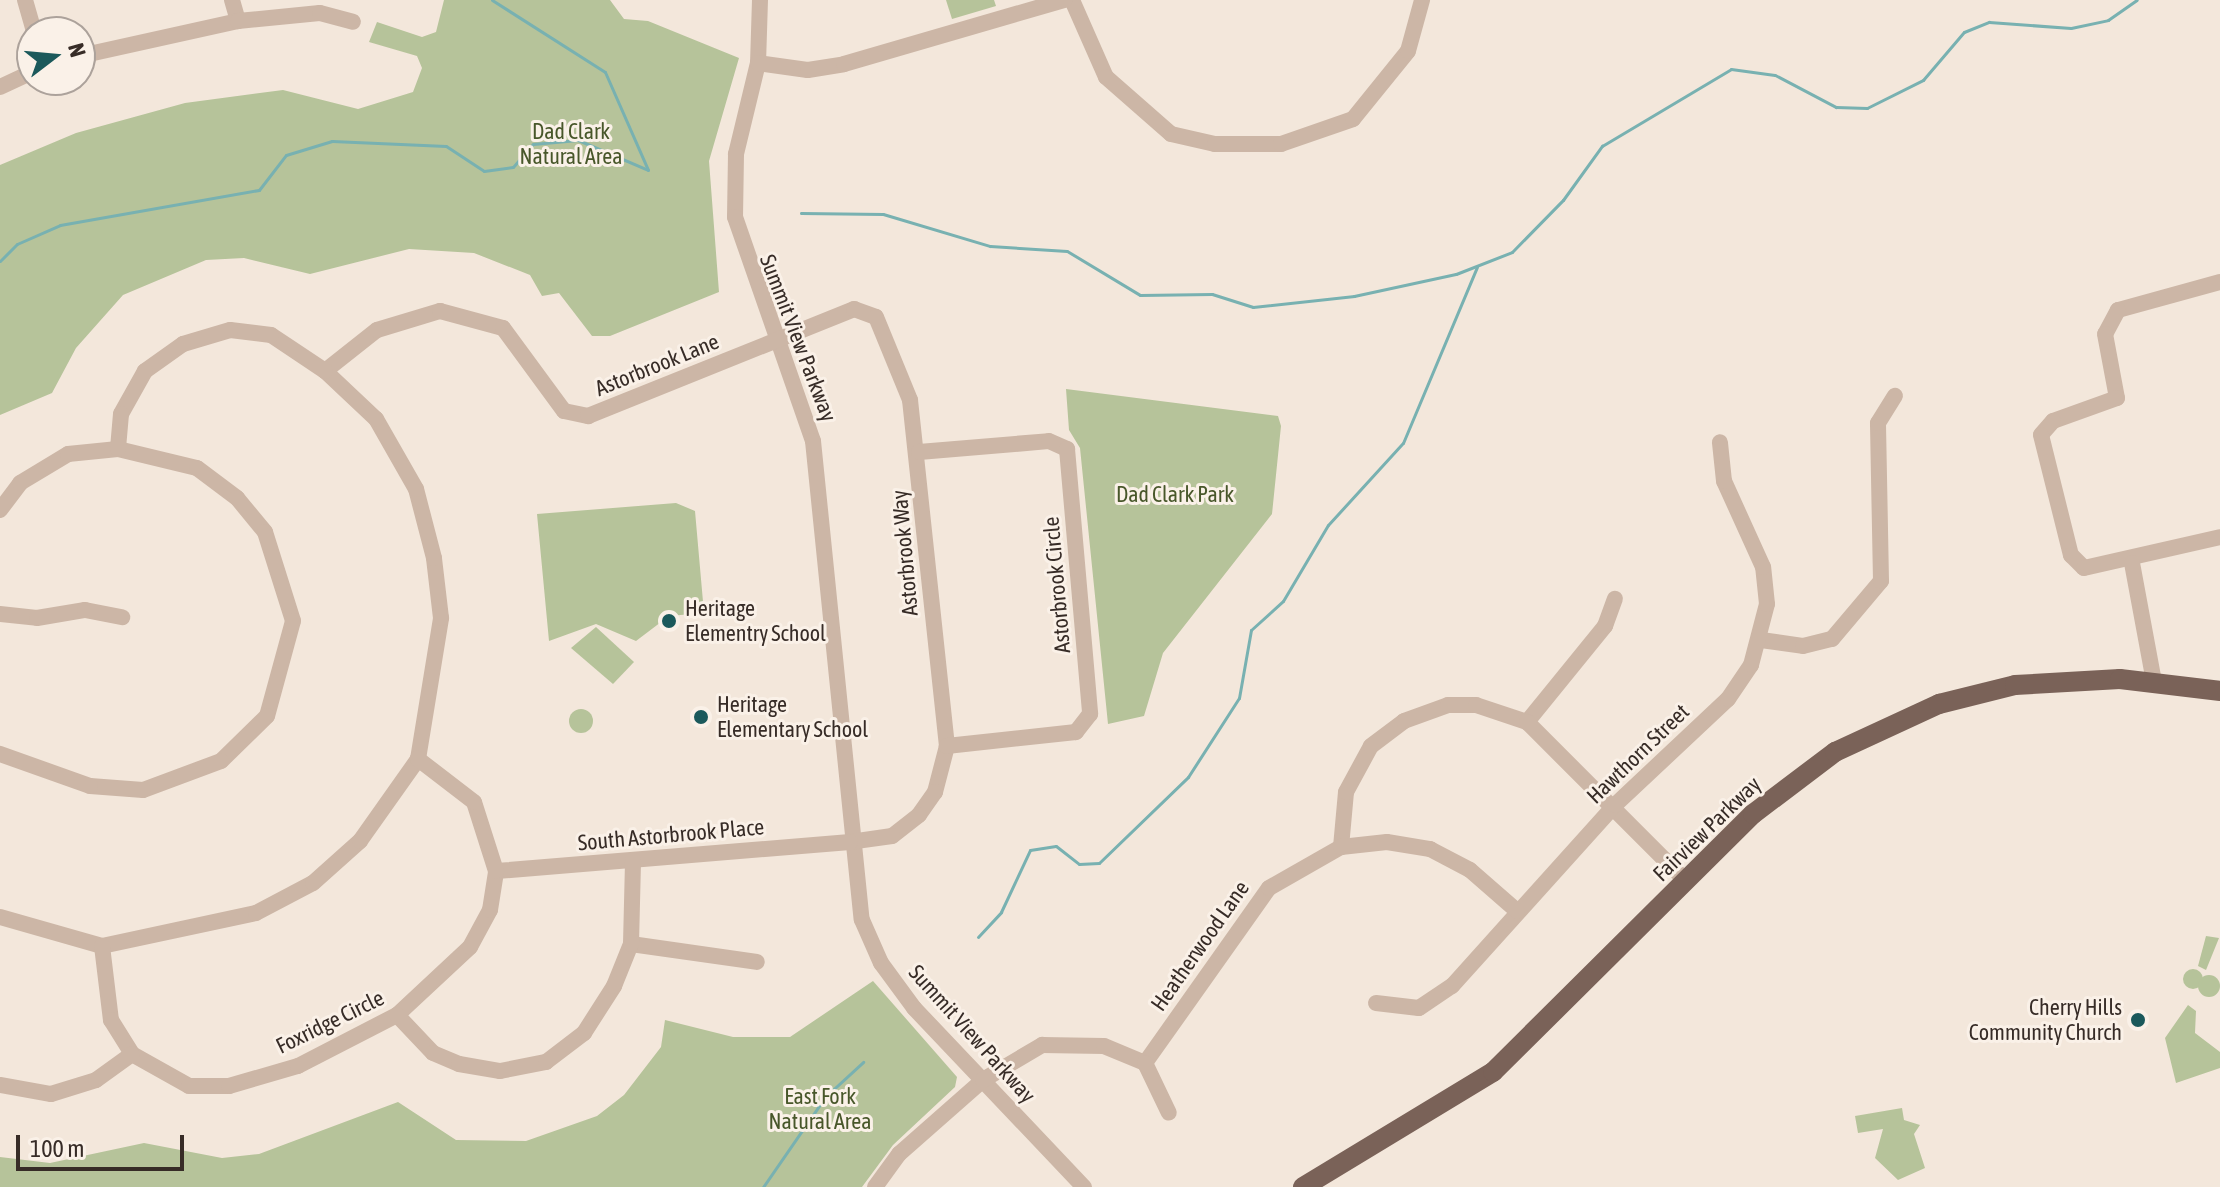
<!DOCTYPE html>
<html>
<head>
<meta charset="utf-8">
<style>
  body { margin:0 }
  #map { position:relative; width:2220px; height:1187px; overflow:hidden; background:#f3e7db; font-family:"Asap Condensed",sans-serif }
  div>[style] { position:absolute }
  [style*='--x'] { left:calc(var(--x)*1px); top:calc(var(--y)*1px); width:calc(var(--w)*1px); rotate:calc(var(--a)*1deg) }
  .green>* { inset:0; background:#b6c39a }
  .round { border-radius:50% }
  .stream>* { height:3px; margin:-1.5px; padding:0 1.5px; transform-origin:1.5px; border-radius:1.5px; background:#78b1b1 }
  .minor>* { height:16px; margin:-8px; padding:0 8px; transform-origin:8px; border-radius:8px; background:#ccb6a6 }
  .major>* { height:20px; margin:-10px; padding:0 10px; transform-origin:10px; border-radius:10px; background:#7a6258 }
  .dots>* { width:22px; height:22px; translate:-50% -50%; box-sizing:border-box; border:4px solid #faf1e8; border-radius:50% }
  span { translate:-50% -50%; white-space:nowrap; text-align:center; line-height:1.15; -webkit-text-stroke:6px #faf1e8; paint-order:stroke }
  .park-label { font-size:22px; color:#48572a }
  .street-label { font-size:22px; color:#372c27 }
  .poi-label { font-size:22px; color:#372c27 }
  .left { translate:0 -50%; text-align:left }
  .right { translate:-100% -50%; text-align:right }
  .north { position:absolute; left:16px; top:16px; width:80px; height:80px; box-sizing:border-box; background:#faf1e8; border:2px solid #aca29b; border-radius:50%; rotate:74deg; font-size:22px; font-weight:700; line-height:32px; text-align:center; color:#372c27 }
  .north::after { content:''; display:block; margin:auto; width:28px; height:36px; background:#1b595b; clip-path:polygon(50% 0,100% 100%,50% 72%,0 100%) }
  .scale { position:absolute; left:16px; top:1135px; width:168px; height:36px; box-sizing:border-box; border:4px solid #372c27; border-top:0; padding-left:10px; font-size:24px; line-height:28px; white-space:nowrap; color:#372c27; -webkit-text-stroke:6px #faf1e8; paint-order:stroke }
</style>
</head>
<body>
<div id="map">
  <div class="green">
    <div style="clip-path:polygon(444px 0,610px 0,624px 19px,648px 21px,739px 58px,709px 161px,719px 292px,610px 336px,592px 336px,559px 293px,542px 296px,530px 275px,474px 253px,409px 249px,310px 274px,244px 258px,206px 260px,123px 295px,76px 348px,52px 393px,0 415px,0 165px,76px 133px,185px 103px,283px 90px,358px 109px,413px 92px,422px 68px,417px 56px,369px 42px,377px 22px,422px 37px,436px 32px)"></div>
    <div style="clip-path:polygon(946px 0,994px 0,996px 6px,952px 19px)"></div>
    <div style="clip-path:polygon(1066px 389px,1278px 416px,1281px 426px,1272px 514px,1163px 653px,1144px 716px,1108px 724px,1080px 448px,1069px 430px)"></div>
    <div style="clip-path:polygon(676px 503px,695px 511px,704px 613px,669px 616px,636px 641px,596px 624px,549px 641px,537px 514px)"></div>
    <div style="clip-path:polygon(596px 627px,634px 662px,613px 684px,571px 648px)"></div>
    <div class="round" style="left:569px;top:709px;width:24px;height:24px"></div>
    <div style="clip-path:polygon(2206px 936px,2219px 938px,2206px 970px,2198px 966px)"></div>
    <div class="round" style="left:2183px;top:969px;width:20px;height:20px"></div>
    <div class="round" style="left:2198px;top:975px;width:22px;height:22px"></div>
    <div style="clip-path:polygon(873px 981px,957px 1077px,955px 1087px,893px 1145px,862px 1187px,0 1187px,0 1157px,50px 1163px,144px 1143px,222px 1158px,259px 1154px,398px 1102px,456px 1140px,526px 1141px,597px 1116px,624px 1095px,661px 1047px,665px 1020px,733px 1037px,790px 1037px)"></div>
    <div style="clip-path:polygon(2188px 1005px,2196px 1011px,2195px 1033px,2220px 1052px,2220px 1068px,2176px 1083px,2165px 1038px)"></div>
    <div style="clip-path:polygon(1902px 1108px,1904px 1120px,1920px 1125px,1914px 1134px,1925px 1168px,1898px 1180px,1875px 1158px,1883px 1129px,1858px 1133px,1855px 1116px)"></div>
  </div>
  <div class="stream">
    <div style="--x:492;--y:0;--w:134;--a:32.5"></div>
    <div style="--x:605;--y:72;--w:107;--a:66.3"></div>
    <div style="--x:801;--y:213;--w:82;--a:0.7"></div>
    <div style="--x:883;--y:214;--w:112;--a:16.7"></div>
    <div style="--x:990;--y:246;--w:77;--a:3.7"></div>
    <div style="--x:1067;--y:251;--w:85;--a:31.1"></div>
    <div style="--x:1140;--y:295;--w:72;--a:-0.8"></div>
    <div style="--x:1212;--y:294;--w:43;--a:17.6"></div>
    <div style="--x:1253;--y:307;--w:102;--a:-6.2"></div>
    <div style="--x:1354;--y:296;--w:104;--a:-12.2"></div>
    <div style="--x:1456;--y:274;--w:60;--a:-21.4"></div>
    <div style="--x:1512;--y:252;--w:73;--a:-45.6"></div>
    <div style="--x:1563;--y:200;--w:67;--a:-54.2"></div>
    <div style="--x:1602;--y:146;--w:150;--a:-30.8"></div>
    <div style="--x:1731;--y:69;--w:44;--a:7.8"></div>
    <div style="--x:1775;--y:75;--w:69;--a:27.7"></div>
    <div style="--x:1836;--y:107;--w:31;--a:2"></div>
    <div style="--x:1867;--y:108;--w:63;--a:-26.6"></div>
    <div style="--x:1923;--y:80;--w:63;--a:-49.5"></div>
    <div style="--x:1964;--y:32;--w:27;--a:-22"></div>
    <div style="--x:1989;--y:22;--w:82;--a:4.2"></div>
    <div style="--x:2071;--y:28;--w:38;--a:-12"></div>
    <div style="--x:2108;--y:20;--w:35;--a:-35"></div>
    <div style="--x:0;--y:261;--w:24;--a:-45"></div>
    <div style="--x:17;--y:244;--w:47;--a:-23.8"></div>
    <div style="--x:60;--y:225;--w:202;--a:-10"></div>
    <div style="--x:259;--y:190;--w:44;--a:-52.4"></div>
    <div style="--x:286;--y:155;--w:48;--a:-16.9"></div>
    <div style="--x:332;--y:141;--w:114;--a:2.5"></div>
    <div style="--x:446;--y:146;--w:45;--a:33.3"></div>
    <div style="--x:484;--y:171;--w:29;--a:-8"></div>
    <div style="--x:513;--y:167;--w:30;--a:-49"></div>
    <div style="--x:533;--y:144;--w:45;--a:-5.1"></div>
    <div style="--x:578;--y:140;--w:76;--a:23.2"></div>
    <div style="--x:978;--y:937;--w:34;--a:-47"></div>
    <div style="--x:1001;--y:912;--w:68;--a:-64.9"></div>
    <div style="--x:1030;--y:850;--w:26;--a:-9"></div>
    <div style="--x:1056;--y:846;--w:29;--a:38"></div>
    <div style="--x:1079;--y:864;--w:20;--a:-3"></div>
    <div style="--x:1099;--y:863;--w:124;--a:-44"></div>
    <div style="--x:1188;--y:777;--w:94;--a:-57.2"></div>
    <div style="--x:1239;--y:698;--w:69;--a:-80"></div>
    <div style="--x:1251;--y:630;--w:43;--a:-42.2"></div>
    <div style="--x:1283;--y:601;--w:88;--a:-59.4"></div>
    <div style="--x:1328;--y:525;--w:111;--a:-47.6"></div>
    <div style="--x:1403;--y:443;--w:191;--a:-67.2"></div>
    <div style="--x:763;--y:1187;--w:109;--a:-55.4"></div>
    <div style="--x:825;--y:1097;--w:52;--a:-42.6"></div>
  </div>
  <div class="minor">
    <div style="--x:25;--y:0;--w:33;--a:74"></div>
    <div style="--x:232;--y:0;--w:22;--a:74"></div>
    <div style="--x:760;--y:0;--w:63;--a:91.8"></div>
    <div style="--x:758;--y:63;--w:94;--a:103.6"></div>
    <div style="--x:736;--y:154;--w:63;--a:90.9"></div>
    <div style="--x:735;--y:217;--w:237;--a:70.8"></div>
    <div style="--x:813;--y:441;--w:481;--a:84.2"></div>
    <div style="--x:862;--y:920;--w:47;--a:66.2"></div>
    <div style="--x:881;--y:963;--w:56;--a:53.7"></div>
    <div style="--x:914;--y:1008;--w:247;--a:46.5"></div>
    <div style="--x:1072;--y:0;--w:84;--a:66.2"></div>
    <div style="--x:1106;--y:77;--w:86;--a:41.2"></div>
    <div style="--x:1171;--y:134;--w:45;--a:12.8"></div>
    <div style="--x:1215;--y:144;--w:66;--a:0"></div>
    <div style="--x:1281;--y:144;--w:76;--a:-19.1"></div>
    <div style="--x:1353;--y:119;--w:87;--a:-51"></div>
    <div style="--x:1408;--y:51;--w:53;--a:-74.6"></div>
    <div style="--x:80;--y:56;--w:162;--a:-12.5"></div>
    <div style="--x:238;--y:21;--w:82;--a:-5.6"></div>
    <div style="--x:320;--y:13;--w:34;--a:15"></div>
    <div style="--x:758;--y:63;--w:50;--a:8"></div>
    <div style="--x:808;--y:70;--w:36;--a:-9"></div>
    <div style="--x:844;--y:64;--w:230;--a:-16.2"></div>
    <div style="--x:0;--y:87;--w:35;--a:-25"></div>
    <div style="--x:2220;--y:282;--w:106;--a:164.6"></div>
    <div style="--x:2118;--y:310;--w:27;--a:118"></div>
    <div style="--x:2105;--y:334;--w:65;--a:79.4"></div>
    <div style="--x:2117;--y:398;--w:68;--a:160.2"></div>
    <div style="--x:2053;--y:421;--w:18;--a:131"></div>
    <div style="--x:2041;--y:435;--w:124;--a:76"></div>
    <div style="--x:2071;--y:555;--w:18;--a:45"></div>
    <div style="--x:2084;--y:568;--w:139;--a:-12.8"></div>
    <div style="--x:325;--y:371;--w:66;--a:-38.3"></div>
    <div style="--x:377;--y:330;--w:66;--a:-16.8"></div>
    <div style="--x:440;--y:311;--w:65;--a:15.1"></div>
    <div style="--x:503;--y:328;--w:103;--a:53.7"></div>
    <div style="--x:564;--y:411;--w:25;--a:12"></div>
    <div style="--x:588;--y:416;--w:287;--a:-21.9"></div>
    <div style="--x:854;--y:309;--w:23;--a:20"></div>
    <div style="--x:876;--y:317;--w:90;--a:67.7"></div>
    <div style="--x:910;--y:400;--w:348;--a:83.9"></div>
    <div style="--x:947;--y:746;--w:48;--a:104.6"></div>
    <div style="--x:935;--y:792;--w:28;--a:125"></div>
    <div style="--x:919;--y:815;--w:34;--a:142"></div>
    <div style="--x:892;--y:836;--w:42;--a:171.9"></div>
    <div style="--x:850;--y:842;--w:355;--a:175.3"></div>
    <div style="--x:919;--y:452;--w:130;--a:-4.8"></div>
    <div style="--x:1049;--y:441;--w:20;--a:24"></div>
    <div style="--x:1067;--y:449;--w:266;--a:85"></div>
    <div style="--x:1090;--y:714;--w:23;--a:128"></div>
    <div style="--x:1076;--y:732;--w:130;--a:173.8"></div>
    <div style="--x:0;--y:510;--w:34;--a:-53"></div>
    <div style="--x:20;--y:483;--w:56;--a:-31.1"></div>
    <div style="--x:68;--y:454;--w:50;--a:-5.7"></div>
    <div style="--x:118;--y:449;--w:81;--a:13.5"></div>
    <div style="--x:197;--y:468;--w:50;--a:36.9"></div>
    <div style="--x:237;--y:498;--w:44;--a:50.5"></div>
    <div style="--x:265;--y:532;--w:93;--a:72.5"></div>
    <div style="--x:293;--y:621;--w:98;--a:105.3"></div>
    <div style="--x:267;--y:716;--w:64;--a:135.6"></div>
    <div style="--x:221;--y:761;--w:83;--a:159.6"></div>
    <div style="--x:143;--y:790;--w:53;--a:-175.7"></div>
    <div style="--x:90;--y:786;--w:96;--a:-160.4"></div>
    <div style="--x:2132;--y:563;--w:121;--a:79.5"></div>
    <div style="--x:0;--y:614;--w:37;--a:6"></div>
    <div style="--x:37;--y:618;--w:49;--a:-9.5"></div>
    <div style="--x:85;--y:610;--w:38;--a:11"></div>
    <div style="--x:1761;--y:640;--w:42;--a:8.1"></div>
    <div style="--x:1803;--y:646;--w:30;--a:-14"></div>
    <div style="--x:1832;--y:639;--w:76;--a:-49.8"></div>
    <div style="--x:1881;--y:581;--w:158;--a:-91.1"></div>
    <div style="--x:1878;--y:423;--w:32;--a:-58"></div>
    <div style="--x:1527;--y:722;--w:124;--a:-50.9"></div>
    <div style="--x:1605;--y:626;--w:29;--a:-70"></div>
    <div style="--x:1341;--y:847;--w:55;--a:-84.8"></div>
    <div style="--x:1346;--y:792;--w:52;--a:-61.5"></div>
    <div style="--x:1371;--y:746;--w:41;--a:-37.1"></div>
    <div style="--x:1404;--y:721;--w:47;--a:-20"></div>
    <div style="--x:1448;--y:705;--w:28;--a:0"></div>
    <div style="--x:1476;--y:705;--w:54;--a:18.4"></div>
    <div style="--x:1527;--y:722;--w:225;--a:45"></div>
    <div style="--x:0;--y:917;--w:106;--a:15.9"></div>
    <div style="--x:102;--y:946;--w:157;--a:-12.1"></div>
    <div style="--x:256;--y:913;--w:64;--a:-27.8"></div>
    <div style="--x:313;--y:883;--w:63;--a:-41.8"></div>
    <div style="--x:360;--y:841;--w:100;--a:-54.7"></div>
    <div style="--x:418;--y:759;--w:143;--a:-80.7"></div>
    <div style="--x:441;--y:618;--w:60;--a:-96.7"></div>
    <div style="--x:434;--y:558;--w:71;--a:-104.6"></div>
    <div style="--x:416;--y:489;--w:81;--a:-119.7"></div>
    <div style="--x:376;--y:419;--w:70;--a:-136.7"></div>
    <div style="--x:325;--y:371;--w:65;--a:-146.3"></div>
    <div style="--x:271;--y:335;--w:41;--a:-173"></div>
    <div style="--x:230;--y:330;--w:49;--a:163.4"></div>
    <div style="--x:183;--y:344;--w:47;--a:144.6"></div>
    <div style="--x:145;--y:371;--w:49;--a:119.2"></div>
    <div style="--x:121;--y:414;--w:35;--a:95"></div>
    <div style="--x:631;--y:944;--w:127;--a:8.1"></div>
    <div style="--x:102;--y:946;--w:75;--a:83.1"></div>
    <div style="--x:111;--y:1020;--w:40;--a:58"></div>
    <div style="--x:132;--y:1054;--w:65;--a:29.3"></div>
    <div style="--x:189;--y:1086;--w:40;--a:0"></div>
    <div style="--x:229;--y:1086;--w:72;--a:-16.2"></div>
    <div style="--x:298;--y:1066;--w:111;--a:-27.3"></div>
    <div style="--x:397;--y:1015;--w:100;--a:-43"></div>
    <div style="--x:470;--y:947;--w:42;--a:-61.6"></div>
    <div style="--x:490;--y:910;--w:39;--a:-81"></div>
    <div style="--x:496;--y:871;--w:72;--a:-107.7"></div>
    <div style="--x:474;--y:802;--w:71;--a:-142.5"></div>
    <div style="--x:1376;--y:1003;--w:43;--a:6.6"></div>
    <div style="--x:1419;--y:1008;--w:40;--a:-34"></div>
    <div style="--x:1452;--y:986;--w:244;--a:-48"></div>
    <div style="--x:1615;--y:805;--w:155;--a:-43.2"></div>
    <div style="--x:1728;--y:699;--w:41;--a:-55.9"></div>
    <div style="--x:1751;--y:665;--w:63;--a:-75.3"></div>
    <div style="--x:1767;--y:604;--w:37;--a:-96"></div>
    <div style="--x:1763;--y:567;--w:94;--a:-114.4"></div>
    <div style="--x:1724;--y:481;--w:39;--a:-96"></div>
    <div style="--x:397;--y:1015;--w:52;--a:46.5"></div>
    <div style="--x:433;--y:1053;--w:28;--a:23"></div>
    <div style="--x:459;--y:1064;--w:42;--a:9.7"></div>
    <div style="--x:500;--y:1071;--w:47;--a:-11.1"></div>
    <div style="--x:546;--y:1062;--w:48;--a:-37.3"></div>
    <div style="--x:584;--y:1033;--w:56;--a:-57.4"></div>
    <div style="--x:614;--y:986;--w:45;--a:-68"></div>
    <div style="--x:631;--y:944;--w:84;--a:-88.6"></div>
    <div style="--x:1145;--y:1063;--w:214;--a:-54.7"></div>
    <div style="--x:1269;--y:888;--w:83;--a:-29.7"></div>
    <div style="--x:1341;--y:847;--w:46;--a:-6.2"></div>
    <div style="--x:1387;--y:842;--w:44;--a:9.2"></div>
    <div style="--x:1430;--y:849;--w:45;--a:27.7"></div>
    <div style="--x:1470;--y:870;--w:62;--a:41.1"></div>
    <div style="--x:0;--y:1085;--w:52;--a:10"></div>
    <div style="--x:51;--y:1094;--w:47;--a:-17.3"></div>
    <div style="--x:96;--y:1080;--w:44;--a:-35.8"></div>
    <div style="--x:875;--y:1187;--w:41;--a:-54"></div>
    <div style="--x:899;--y:1154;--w:112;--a:-41.4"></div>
    <div style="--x:983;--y:1080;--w:69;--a:-30.7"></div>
    <div style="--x:1042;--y:1045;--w:62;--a:0.9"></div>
    <div style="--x:1104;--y:1046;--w:44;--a:22.5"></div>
    <div style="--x:1145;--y:1063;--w:55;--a:64.4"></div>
  </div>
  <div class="major">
    <div style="--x:1303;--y:1187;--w:222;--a:-31.2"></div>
    <div style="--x:1493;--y:1072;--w:366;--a:-44.8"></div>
    <div style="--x:1753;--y:814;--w:103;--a:-37.1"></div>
    <div style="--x:1835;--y:752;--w:115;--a:-24.8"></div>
    <div style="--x:1939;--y:704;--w:78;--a:-14"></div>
    <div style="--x:2015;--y:685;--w:105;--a:-3.3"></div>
    <div style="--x:2120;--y:679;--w:101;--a:6.8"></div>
  </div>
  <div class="dots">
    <div style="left:669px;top:621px;background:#1b595b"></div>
    <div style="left:701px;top:717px;background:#1b595b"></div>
    <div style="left:2138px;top:1020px;background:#1b595b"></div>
  </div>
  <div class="park-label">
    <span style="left:571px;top:144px">Dad Clark<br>Natural Area</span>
    <span style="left:1175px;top:495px">Dad Clark Park</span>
    <span style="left:820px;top:1109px">East Fork<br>Natural Area</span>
  </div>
  <div class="street-label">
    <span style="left:798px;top:338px;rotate:69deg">Summit View Parkway</span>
    <span style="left:657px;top:365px;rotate:-22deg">Astorbrook Lane</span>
    <span style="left:905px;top:553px;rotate:-95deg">Astorbrook Way</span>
    <span style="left:1057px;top:585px;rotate:-95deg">Astorbrook Circle</span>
    <span style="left:1638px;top:754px;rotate:-44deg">Hawthorn Street</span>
    <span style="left:1707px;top:829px;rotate:-44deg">Fairview Parkway</span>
    <span style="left:671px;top:835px;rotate:-5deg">South Astorbrook Place</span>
    <span style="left:1200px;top:946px;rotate:-55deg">Heatherwood Lane</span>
    <span style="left:330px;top:1022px;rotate:-26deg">Foxridge Circle</span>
    <span style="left:972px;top:1034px;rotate:48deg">Summit View Parkway</span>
  </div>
  <div class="poi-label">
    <span class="left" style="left:685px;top:621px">Heritage<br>Elementry School</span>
    <span class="left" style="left:717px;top:717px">Heritage<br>Elementary School</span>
    <span class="right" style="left:2122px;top:1020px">Cherry Hills<br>Community Church</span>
  </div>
  <div class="north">N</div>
  <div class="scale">100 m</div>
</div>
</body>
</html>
